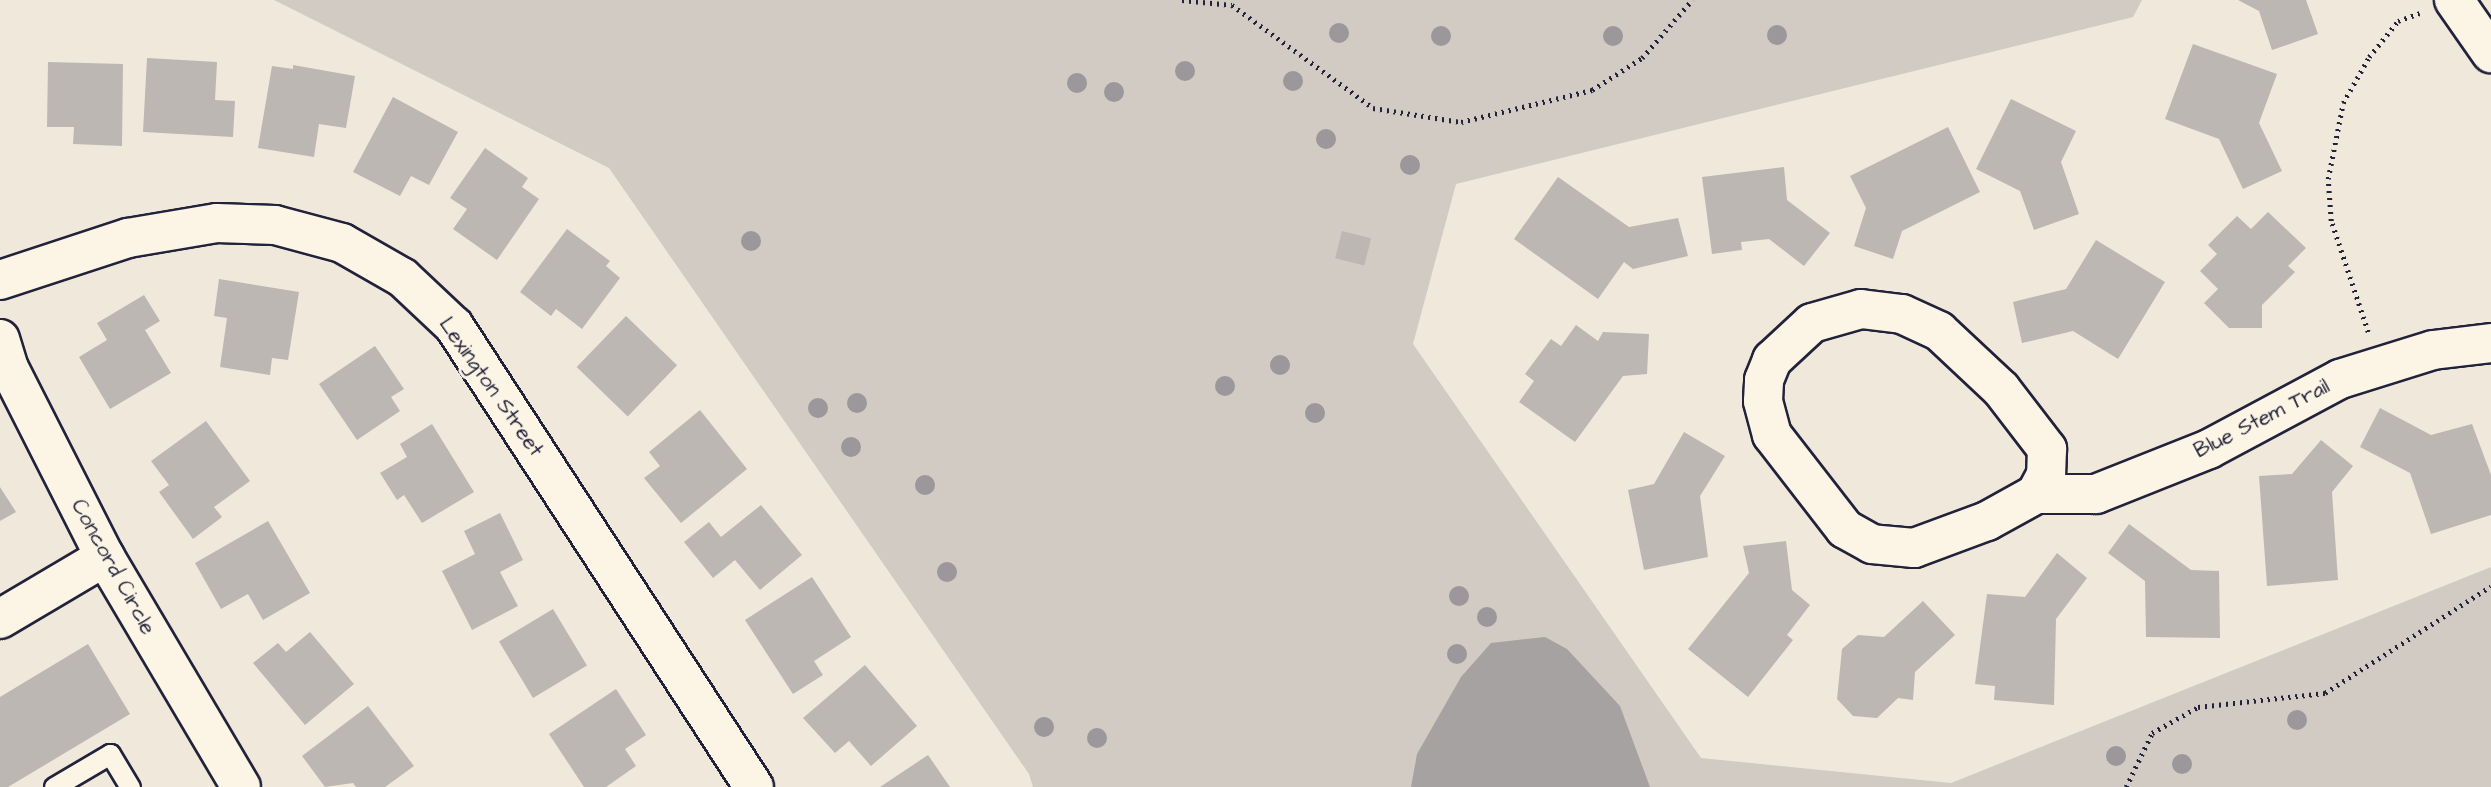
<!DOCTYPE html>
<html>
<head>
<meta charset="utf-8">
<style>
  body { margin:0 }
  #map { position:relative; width:2491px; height:787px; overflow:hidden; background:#efe8db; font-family:"Architects Daughter",sans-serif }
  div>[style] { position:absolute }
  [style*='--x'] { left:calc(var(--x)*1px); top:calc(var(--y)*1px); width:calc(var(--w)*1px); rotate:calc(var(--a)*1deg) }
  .green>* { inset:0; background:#d1cbc3 }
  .water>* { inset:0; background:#a6a2a2 }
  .building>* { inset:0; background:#bcb7b3; transform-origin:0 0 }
  .path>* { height:4.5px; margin-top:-2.25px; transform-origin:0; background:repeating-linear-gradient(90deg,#22223b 0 2px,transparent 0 7px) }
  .roads { filter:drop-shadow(2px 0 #22223b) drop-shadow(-2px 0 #22223b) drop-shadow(0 2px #22223b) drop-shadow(0 -2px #22223b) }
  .lane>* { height:19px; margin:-9.5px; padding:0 9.5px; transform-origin:9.5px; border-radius:9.5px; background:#fcf5e5 }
  .street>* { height:38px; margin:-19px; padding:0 19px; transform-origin:19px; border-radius:19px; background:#fcf5e5 }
  .trees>* { width:20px; height:20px; margin:-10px; border-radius:50%; background:#9b979a }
  span { translate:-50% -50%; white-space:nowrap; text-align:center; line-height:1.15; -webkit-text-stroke:6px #fcf5e5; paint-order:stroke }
  .street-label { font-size:21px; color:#22223b }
</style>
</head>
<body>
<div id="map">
  <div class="green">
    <div style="clip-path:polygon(274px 0,2142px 0,2133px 17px,1456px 184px,1413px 344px,1701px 758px,1951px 783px,2491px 567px,2491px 787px,1033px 787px,1029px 774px,609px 168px)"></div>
  </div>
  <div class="water">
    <div style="clip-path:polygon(1545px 637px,1567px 649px,1620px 706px,1650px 787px,1411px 787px,1417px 754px,1461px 677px,1491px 643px)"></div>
  </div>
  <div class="building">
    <div style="clip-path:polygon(2238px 0,2306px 0,2318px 34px,2272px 50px,2259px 11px)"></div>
    <div style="clip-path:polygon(2193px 44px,2277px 74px,2259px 123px,2282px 171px,2243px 189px,2219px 139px,2165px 119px)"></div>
    <div style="clip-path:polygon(147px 58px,217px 62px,215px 100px,235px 101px,233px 137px,143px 132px)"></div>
    <div style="clip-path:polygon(48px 62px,123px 64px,122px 146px,73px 144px,74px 127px,47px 127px)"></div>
    <div style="clip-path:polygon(293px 65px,355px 76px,346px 128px,319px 124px,314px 157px,258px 148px,272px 66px,293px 69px)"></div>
    <div style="clip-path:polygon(393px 97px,458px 132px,429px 185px,411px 176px,400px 196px,353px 172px)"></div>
    <div style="clip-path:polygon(2011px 99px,2076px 131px,2061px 162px,2079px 214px,2034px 230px,2020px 191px,1976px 169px)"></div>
    <div style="clip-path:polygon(1948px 127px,1980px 192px,1902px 231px,1893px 259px,1854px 246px,1866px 208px,1850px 176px)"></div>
    <div style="clip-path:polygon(485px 148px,528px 178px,522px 187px,539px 199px,497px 260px,453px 229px,467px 209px,450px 198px)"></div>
    <div style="clip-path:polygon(1784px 167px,1787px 200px,1830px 233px,1804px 266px,1769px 239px,1741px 242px,1742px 250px,1712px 254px,1702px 177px)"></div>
    <div style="clip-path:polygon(1558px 177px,1629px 227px,1678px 218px,1688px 256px,1633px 269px,1624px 262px,1598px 299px,1514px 239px)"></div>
    <div style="clip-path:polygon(2268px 212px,2306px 248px,2288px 266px,2295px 272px,2262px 305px,2262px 328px,2229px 328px,2204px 303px,2218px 289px,2200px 271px,2217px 254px,2208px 245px,2237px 216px,2251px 229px)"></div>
    <div style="clip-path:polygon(567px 229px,610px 261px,606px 266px,620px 278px,582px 329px,556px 309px,551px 316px,520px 292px)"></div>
    <div style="left:1342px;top:231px;width:30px;height:28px;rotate:14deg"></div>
    <div style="clip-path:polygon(2096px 240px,2165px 282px,2118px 359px,2073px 331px,2022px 343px,2013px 302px,2066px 289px)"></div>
    <div style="clip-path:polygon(219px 279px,299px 292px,288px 360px,272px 358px,270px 375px,220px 367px,227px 318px,214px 316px)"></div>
    <div style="clip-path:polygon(144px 295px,160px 321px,145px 330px,171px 373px,110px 409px,79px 357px,107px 340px,97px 323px)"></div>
    <div style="left:626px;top:316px;width:71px;height:71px;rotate:44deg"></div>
    <div style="clip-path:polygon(1576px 325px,1598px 341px,1603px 332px,1649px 334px,1647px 374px,1623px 376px,1575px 442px,1519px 402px,1534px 381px,1525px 374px,1551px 339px,1561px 346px)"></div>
    <div style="clip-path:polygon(375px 346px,404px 389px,391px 397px,400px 411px,357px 440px,319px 384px)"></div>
    <div style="clip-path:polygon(2380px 408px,2431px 435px,2472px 424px,2491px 475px,2491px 515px,2431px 534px,2410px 473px,2360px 447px)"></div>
    <div style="clip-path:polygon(700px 410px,747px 469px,681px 523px,644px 478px,660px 466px,649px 452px)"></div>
    <div style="clip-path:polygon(206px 421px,250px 481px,214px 507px,222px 517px,193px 539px,159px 492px,169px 485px,151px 461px)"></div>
    <div style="clip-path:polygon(432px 424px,474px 492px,422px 523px,404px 495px,397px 500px,380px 473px,407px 457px,400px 444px)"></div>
    <div style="clip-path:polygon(1684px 432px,1725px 456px,1700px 496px,1708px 557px,1644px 570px,1628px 490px,1654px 484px)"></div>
    <div style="clip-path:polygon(2321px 440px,2353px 466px,2332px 492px,2338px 580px,2267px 586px,2259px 476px,2292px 474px)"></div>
    <div style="clip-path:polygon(0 487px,16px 512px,0 521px)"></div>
    <div style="clip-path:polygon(761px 505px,802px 555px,760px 590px,735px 560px,713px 578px,684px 542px,709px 522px,721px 537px)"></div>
    <div style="clip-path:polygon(500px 513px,523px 560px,500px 572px,518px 606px,472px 630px,442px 571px,475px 554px,464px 531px)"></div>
    <div style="clip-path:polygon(268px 521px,310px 593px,263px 620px,248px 594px,221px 609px,195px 563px)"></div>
    <div style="clip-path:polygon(2129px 524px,2191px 570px,2219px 571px,2220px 638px,2146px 637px,2145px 581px,2108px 553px)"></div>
    <div style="clip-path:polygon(1786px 541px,1792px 590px,1810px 605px,1787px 635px,1793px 640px,1748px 697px,1688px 649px,1749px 573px,1743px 546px)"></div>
    <div style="clip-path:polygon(2057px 553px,2087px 578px,2056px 619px,2054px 705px,1994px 700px,1995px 686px,1975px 684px,1987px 594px,2025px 597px)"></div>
    <div style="clip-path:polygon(812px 577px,851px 637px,814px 661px,823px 675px,793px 694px,745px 620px)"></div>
    <div style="clip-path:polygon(1923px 601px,1955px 635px,1915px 672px,1913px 700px,1898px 698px,1877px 718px,1853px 716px,1837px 699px,1842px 649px,1858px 635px,1884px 637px)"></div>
    <div style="left:553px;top:609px;width:66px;height:63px;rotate:59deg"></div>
    <div style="clip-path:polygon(310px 632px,354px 684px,305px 725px,253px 663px,278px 643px,286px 652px)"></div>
    <div style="clip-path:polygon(88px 644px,130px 714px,8px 787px,0 787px,0 697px)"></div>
    <div style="clip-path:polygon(865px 665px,917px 726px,871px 766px,849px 741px,835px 753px,803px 718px)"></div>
    <div style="clip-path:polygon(616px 689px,646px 735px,625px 749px,636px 766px,606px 787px,584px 787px,549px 734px)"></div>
    <div style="clip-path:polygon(368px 706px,414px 766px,385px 787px,356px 787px,353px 783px,325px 787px,302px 756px)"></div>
    <div style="clip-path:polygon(928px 755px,950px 787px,880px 787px)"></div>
  </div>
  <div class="path">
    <div style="--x:1182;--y:0;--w:50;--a:5.7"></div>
    <div style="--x:1232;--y:5;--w:175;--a:36.1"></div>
    <div style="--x:1373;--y:108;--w:89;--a:9"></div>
    <div style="--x:1461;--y:122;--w:135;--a:-13.7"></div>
    <div style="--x:1592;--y:90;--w:59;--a:-32.6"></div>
    <div style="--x:1642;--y:58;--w:77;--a:-49.2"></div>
    <div style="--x:2368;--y:332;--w:117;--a:-108.4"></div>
    <div style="--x:2331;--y:221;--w:42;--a:-94.1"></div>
    <div style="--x:2328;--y:179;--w:77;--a:-78.8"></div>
    <div style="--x:2343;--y:103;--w:53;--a:-60.5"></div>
    <div style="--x:2369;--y:57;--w:46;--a:-51.1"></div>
    <div style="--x:2398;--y:21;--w:23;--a:-20"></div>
    <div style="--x:2126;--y:787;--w:60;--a:-64.3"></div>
    <div style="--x:2152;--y:733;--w:53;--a:-29.5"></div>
    <div style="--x:2198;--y:707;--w:128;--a:-6.3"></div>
    <div style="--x:2325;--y:693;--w:197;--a:-32.8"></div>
  </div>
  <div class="roads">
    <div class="lane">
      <div style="--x:54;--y:787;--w:65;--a:-30.5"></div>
      <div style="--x:110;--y:754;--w:39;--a:59"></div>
    </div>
    <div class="street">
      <div style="--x:2454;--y:0;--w:65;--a:55.1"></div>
      <div style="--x:0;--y:280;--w:135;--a:-18.2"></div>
      <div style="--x:128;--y:238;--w:90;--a:-9.6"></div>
      <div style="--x:217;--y:223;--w:58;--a:2"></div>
      <div style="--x:275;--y:225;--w:69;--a:15"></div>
      <div style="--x:342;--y:243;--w:70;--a:29.8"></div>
      <div style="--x:403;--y:278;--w:70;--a:43.3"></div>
      <div style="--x:454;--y:326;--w:550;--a:56.95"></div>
      <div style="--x:1861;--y:309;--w:41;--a:7"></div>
      <div style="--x:1902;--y:314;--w:41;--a:24.7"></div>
      <div style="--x:1939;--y:331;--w:85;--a:43.1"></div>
      <div style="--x:2001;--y:389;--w:76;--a:52.5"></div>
      <div style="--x:2047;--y:449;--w:26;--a:92"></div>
      <div style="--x:2046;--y:475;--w:21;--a:118"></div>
      <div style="--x:2036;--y:494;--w:56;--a:151.1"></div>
      <div style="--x:1987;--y:521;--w:78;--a:159.7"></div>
      <div style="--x:1914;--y:548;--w:42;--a:-174.6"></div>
      <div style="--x:1872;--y:544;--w:31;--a:-151"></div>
      <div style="--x:1845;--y:529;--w:119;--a:-127.8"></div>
      <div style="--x:1772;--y:435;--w:35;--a:-105"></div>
      <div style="--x:1763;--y:401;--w:21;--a:-87"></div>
      <div style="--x:1764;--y:380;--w:22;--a:-68"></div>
      <div style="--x:1772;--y:360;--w:54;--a:-42.8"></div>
      <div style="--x:1812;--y:323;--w:51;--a:-15.9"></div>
      <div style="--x:0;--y:339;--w:30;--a:73"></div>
      <div style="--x:9;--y:368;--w:212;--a:63.1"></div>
      <div style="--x:105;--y:557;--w:267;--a:59.4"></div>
      <div style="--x:2036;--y:494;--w:60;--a:0"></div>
      <div style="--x:2096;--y:494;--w:122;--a:-21.7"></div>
      <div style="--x:2209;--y:449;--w:149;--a:-28.1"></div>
      <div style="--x:2340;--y:379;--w:97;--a:-17.3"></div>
      <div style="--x:2433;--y:350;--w:58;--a:-6.9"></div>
      <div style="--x:0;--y:619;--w:122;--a:-30.6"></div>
    </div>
  </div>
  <div class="trees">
    <div style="left:1339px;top:33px"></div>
    <div style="left:1777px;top:35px"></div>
    <div style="left:1441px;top:36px"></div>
    <div style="left:1613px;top:36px"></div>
    <div style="left:1185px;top:71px"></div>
    <div style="left:1293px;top:81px"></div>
    <div style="left:1077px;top:83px"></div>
    <div style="left:1114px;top:92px"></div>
    <div style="left:1326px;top:139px"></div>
    <div style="left:1410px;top:165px"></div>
    <div style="left:751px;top:241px"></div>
    <div style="left:1280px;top:365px"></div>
    <div style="left:1225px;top:386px"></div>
    <div style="left:857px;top:403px"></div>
    <div style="left:818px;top:408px"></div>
    <div style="left:1315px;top:413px"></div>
    <div style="left:851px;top:447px"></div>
    <div style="left:925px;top:485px"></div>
    <div style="left:947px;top:572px"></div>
    <div style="left:1459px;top:596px"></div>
    <div style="left:1487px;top:617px"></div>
    <div style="left:1457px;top:654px"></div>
    <div style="left:2297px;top:720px"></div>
    <div style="left:1044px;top:727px"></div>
    <div style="left:1097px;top:738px"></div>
    <div style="left:2116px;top:756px"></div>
    <div style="left:2182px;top:764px"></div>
  </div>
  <div class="street-label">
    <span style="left:491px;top:387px;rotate:55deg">Lexington Street</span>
    <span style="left:2262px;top:419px;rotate:-27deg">Blue Stem Trail</span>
    <span style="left:113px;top:567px;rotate:61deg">Concord Circle</span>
  </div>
</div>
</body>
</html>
